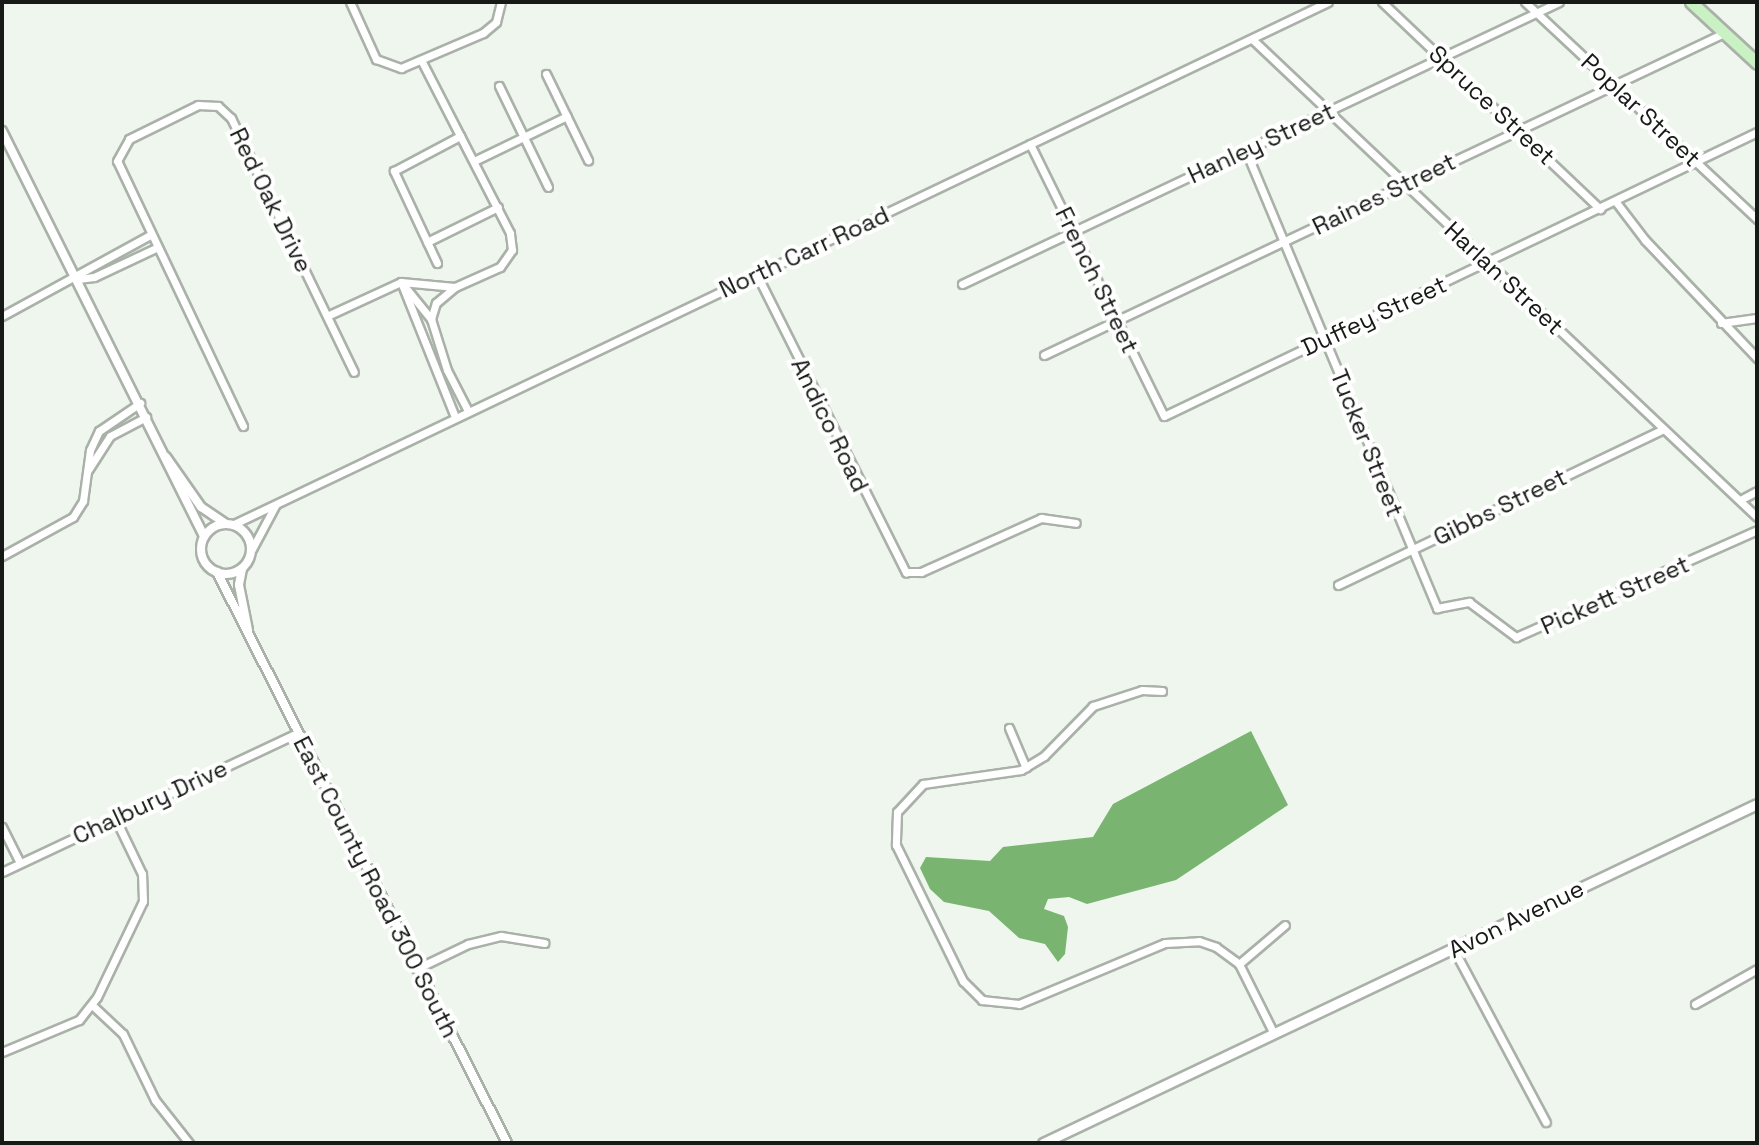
<!DOCTYPE html>
<html>
<head>
<meta charset="utf-8">
<style>
  body { margin:0 }
  #map { position:relative; width:1759px; height:1145px; overflow:hidden; background:#eef6ed; font-family:"Space Grotesk",sans-serif }
  div>[style] { position:absolute }
  [style*='--x'] { left:calc(var(--x)*1px); top:calc(var(--y)*1px); width:calc(var(--w)*1px); rotate:calc(var(--a)*1deg) }
  .water>* { inset:0; background:#79b471 }
  .roads { filter:drop-shadow(2px 0 #aab1a9) drop-shadow(-2px 0 #aab1a9) drop-shadow(0 2px #aab1a9) drop-shadow(0 -2px #aab1a9) }
  .minor>* { height:7px; margin:-3.5px; padding:0 3.5px; transform-origin:3.5px; border-radius:3.5px; background:#fff }
  .tertiary>* { height:8px; margin:-4px; padding:0 4px; transform-origin:4px; border-radius:4px; background:#fff }
  .tertiary>.ring { margin:-4px; padding:0; box-sizing:content-box; background:none; border:8px solid #fff; border-radius:50% }
  .secondary>* { height:9px; margin:-4.5px; padding:0 4.5px; transform-origin:4.5px; border-radius:4.5px; background:#fff }
  .primary>* { height:11px; margin:-5.5px; padding:0 5.5px; transform-origin:5.5px; border-radius:5.5px; background:#caf1c4 }
  span { translate:-50% -50%; white-space:nowrap; text-align:center; line-height:1.15; -webkit-text-stroke:8px #fff; paint-order:stroke }
  .street-label { font-size:24px; color:#161916 }
  .frame { position:absolute; inset:0; border:4px solid #161916; pointer-events:none }
</style>
</head>
<body>
<div id="map">
  <div class="water">
    <div style="clip-path:polygon(1251px 731px,1288px 805px,1176px 880px,1087px 904px,1069px 897px,1048px 899px,1044px 909px,1064px 916px,1068px 927px,1065px 954px,1058px 962px,1045px 944px,1019px 938px,989px 911px,944px 902px,930px 889px,920px 868px,926px 857px,990px 861px,1003px 847px,1093px 837px,1113px 804px)"></div>
  </div>
  <div class="roads">
    <div class="minor">
      <div style="--x:350;--y:2;--w:63;--a:65.5"></div>
      <div style="--x:376;--y:59;--w:27;--a:20"></div>
      <div style="--x:401;--y:68;--w:89;--a:-23.1"></div>
      <div style="--x:483;--y:33;--w:17;--a:-40"></div>
      <div style="--x:496;--y:22;--w:21;--a:-76"></div>
      <div style="--x:1382;--y:2;--w:301;--a:43.5"></div>
      <div style="--x:1525;--y:2;--w:318;--a:43.1"></div>
      <div style="--x:1252;--y:39;--w:695;--a:43.43"></div>
      <div style="--x:546;--y:74;--w:96;--a:64"></div>
      <div style="--x:499;--y:86;--w:112;--a:64.1"></div>
      <div style="--x:1030;--y:144;--w:303;--a:63.8"></div>
      <div style="--x:1164;--y:416;--w:657;--a:-25.59"></div>
      <div style="--x:1245;--y:149;--w:498;--a:67.3"></div>
      <div style="--x:1437;--y:608;--w:33;--a:-11"></div>
      <div style="--x:1469;--y:602;--w:59;--a:36.7"></div>
      <div style="--x:1516;--y:637;--w:264;--a:-23.9"></div>
      <div style="--x:474;--y:161;--w:103;--a:-25.8"></div>
      <div style="--x:1616;--y:202;--w:48;--a:52.7"></div>
      <div style="--x:1645;--y:240;--w:163;--a:46.5"></div>
      <div style="--x:427;--y:242;--w:79;--a:-26.2"></div>
      <div style="--x:437;--y:263;--w:102;--a:-115.1"></div>
      <div style="--x:394;--y:171;--w:75;--a:-27.9"></div>
      <div style="--x:756;--y:273;--w:335;--a:63.4"></div>
      <div style="--x:906;--y:572;--w:15;--a:0"></div>
      <div style="--x:921;--y:572;--w:132;--a:-24.2"></div>
      <div style="--x:1041;--y:518;--w:35;--a:8"></div>
      <div style="--x:78;--y:279;--w:16;--a:-7"></div>
      <div style="--x:94;--y:277;--w:68;--a:-25.1"></div>
      <div style="--x:401;--y:282;--w:48;--a:51"></div>
      <div style="--x:431;--y:319;--w:53;--a:72.6"></div>
      <div style="--x:447;--y:370;--w:46;--a:62.9"></div>
      <div style="--x:401;--y:282;--w:145;--a:68.2"></div>
      <div style="--x:962;--y:284;--w:660;--a:-25.28"></div>
      <div style="--x:2;--y:316;--w:169;--a:-28.7"></div>
      <div style="--x:327;--y:316;--w:81;--a:-24.7"></div>
      <div style="--x:401;--y:282;--w:54;--a:5.3"></div>
      <div style="--x:455;--y:287;--w:49;--a:-24"></div>
      <div style="--x:500;--y:267;--w:21;--a:-55"></div>
      <div style="--x:512;--y:250;--w:17;--a:-97"></div>
      <div style="--x:510;--y:233;--w:192;--a:-117.2"></div>
      <div style="--x:431;--y:319;--w:17;--a:-73"></div>
      <div style="--x:436;--y:303;--w:25;--a:-40"></div>
      <div style="--x:1721;--y:323;--w:36;--a:-8"></div>
      <div style="--x:1044;--y:355;--w:752;--a:-25.34"></div>
      <div style="--x:243;--y:426;--w:293;--a:-115.4"></div>
      <div style="--x:117;--y:161;--w:25;--a:-61"></div>
      <div style="--x:129;--y:139;--w:77;--a:-26.2"></div>
      <div style="--x:198;--y:105;--w:20;--a:3"></div>
      <div style="--x:218;--y:106;--w:18;--a:43"></div>
      <div style="--x:231;--y:118;--w:282;--a:64.2"></div>
      <div style="--x:88;--y:470;--w:40;--a:-57.1"></div>
      <div style="--x:110;--y:436;--w:41;--a:-27.8"></div>
      <div style="--x:1740;--y:500;--w:19;--a:-28"></div>
      <div style="--x:234;--y:524;--w:1212;--a:-25.51"></div>
      <div style="--x:252;--y:549;--w:49;--a:-61.9"></div>
      <div style="--x:2;--y:556;--w:81;--a:-28.8"></div>
      <div style="--x:73;--y:517;--w:19;--a:-58"></div>
      <div style="--x:83;--y:501;--w:51;--a:-82.2"></div>
      <div style="--x:90;--y:450;--w:21;--a:-65"></div>
      <div style="--x:99;--y:431;--w:50;--a:-34.3"></div>
      <div style="--x:1338;--y:585;--w:361;--a:-25.6"></div>
      <div style="--x:1162;--y:691;--w:20;--a:-177"></div>
      <div style="--x:1142;--y:690;--w:52;--a:161.9"></div>
      <div style="--x:1093;--y:706;--w:70;--a:134.4"></div>
      <div style="--x:1044;--y:756;--w:27;--a:149"></div>
      <div style="--x:1021;--y:770;--w:99;--a:171.9"></div>
      <div style="--x:923;--y:784;--w:38;--a:133"></div>
      <div style="--x:897;--y:812;--w:33;--a:92"></div>
      <div style="--x:896;--y:845;--w:152;--a:63.8"></div>
      <div style="--x:963;--y:981;--w:27;--a:45"></div>
      <div style="--x:982;--y:1000;--w:37;--a:6"></div>
      <div style="--x:1019;--y:1004;--w:158;--a:-22.7"></div>
      <div style="--x:1165;--y:943;--w:34;--a:-3"></div>
      <div style="--x:1199;--y:941;--w:18;--a:19"></div>
      <div style="--x:1216;--y:947;--w:29;--a:36"></div>
      <div style="--x:1239;--y:964;--w:78;--a:63.4"></div>
      <div style="--x:1009;--y:728;--w:43;--a:67"></div>
      <div style="--x:2;--y:827;--w:40;--a:63.4"></div>
      <div style="--x:2;--y:872;--w:327;--a:-25.2"></div>
      <div style="--x:1454;--y:950;--w:195;--a:61.9"></div>
      <div style="--x:1239;--y:964;--w:60;--a:-40.3"></div>
      <div style="--x:416;--y:969;--w:58;--a:-25.7"></div>
      <div style="--x:468;--y:944;--w:34;--a:-14"></div>
      <div style="--x:501;--y:936;--w:44;--a:9.2"></div>
      <div style="--x:1695;--y:1004;--w:71;--a:-29.4"></div>
      <div style="--x:92;--y:1005;--w:42;--a:43.1"></div>
      <div style="--x:123;--y:1034;--w:73;--a:64.1"></div>
      <div style="--x:155;--y:1100;--w:55;--a:51.7"></div>
      <div style="--x:2;--y:1052;--w:83;--a:-22.6"></div>
      <div style="--x:79;--y:1020;--w:29;--a:-52"></div>
      <div style="--x:97;--y:997;--w:106;--a:-64.4"></div>
      <div style="--x:143;--y:901;--w:27;--a:-92"></div>
      <div style="--x:142;--y:874;--w:62;--a:-115.7"></div>
    </div>
    <div class="tertiary">
      <div style="--x:2;--y:131;--w:453;--a:63.5"></div>
      <div style="--x:166;--y:457;--w:61;--a:55"></div>
      <div style="--x:201;--y:507;--w:29;--a:34"></div>
      <div class="ring" style="left:201px;top:524px;width:42px;height:42px"></div>
      <div style="--x:242;--y:569;--w:16;--a:101"></div>
      <div style="--x:239;--y:585;--w:46;--a:78.7"></div>
      <div style="--x:217;--y:572;--w:640;--a:63.07"></div>
    </div>
    <div class="secondary">
      <div style="--x:1043;--y:1143;--w:790;--a:-25.4"></div>
    </div>
    <div class="primary">
      <div style="--x:1691;--y:2;--w:90;--a:42.7"></div>
    </div>
  </div>
  <div class="street-label">
    <span style="left:1492px;top:105px;rotate:43deg">Spruce Street</span>
    <span style="left:1641px;top:110px;rotate:43deg">Poplar Street</span>
    <span style="left:1261px;top:143px;rotate:-25deg">Hanley Street</span>
    <span style="left:1384px;top:194px;rotate:-26deg">Raines Street</span>
    <span style="left:271px;top:200px;rotate:64deg">Red Oak Drive</span>
    <span style="left:804px;top:252px;rotate:-25deg">North Carr Road</span>
    <span style="left:1504px;top:278px;rotate:43deg">Harlan Street</span>
    <span style="left:1097px;top:280px;rotate:64deg">French Street</span>
    <span style="left:1374px;top:316px;rotate:-25deg">Duffey Street</span>
    <span style="left:830px;top:425px;rotate:64deg">Andico Road</span>
    <span style="left:1367px;top:443px;rotate:68deg">Tucker Street</span>
    <span style="left:1500px;top:507px;rotate:-26deg">Gibbs Street</span>
    <span style="left:1615px;top:595px;rotate:-24deg">Pickett Street</span>
    <span style="left:150px;top:802px;rotate:-25deg">Chalbury Drive</span>
    <span style="left:376px;top:887px;rotate:63deg">East County Road 300 South</span>
    <span style="left:1516px;top:919px;rotate:-26deg">Avon Avenue</span>
  </div>
  <div class="frame"></div>
</div>
</body>
</html>
